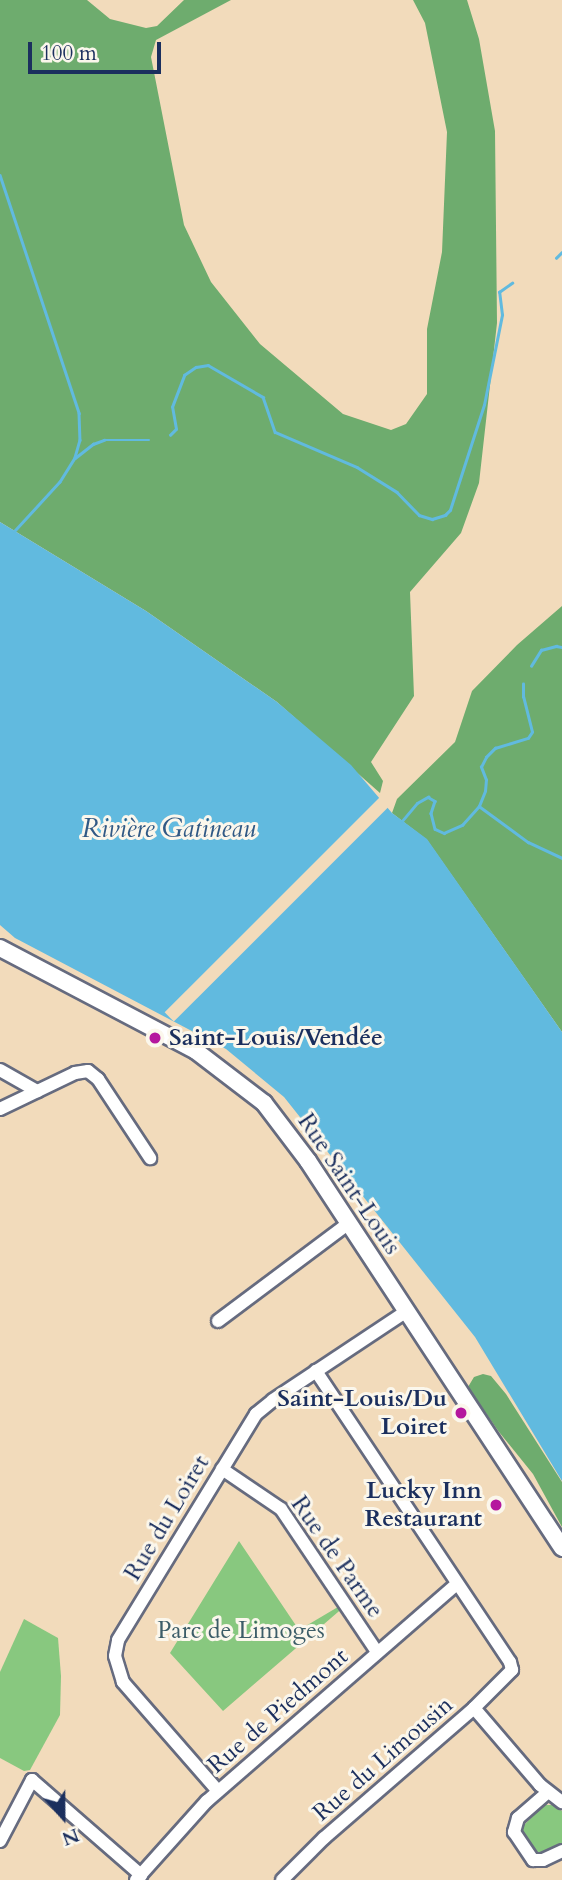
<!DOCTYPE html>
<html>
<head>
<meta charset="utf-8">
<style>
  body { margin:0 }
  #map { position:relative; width:562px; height:1880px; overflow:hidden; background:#f2dbbb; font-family:Cardo,serif }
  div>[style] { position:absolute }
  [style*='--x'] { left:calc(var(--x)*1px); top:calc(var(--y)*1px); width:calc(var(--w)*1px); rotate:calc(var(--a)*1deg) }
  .green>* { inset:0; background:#88c87f }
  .forest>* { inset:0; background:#6eac6e }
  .water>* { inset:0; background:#61badf }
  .pier>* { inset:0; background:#f2dbbb; transform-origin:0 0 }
  .stream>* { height:2.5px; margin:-1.25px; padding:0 1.25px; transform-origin:1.25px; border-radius:1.25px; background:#61badf }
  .roads { filter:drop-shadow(2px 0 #666b7f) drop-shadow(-2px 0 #666b7f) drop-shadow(0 2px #666b7f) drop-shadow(0 -2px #666b7f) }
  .minor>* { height:12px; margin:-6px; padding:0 6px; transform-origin:6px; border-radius:6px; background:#fff }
  .major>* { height:16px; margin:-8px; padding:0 8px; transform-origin:8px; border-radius:8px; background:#fff }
  .dots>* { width:19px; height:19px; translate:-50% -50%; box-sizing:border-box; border:4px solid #fbf7ec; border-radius:50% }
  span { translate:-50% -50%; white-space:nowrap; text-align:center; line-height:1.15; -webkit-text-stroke:6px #fbf7ec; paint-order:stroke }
  .poi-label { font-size:24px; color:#1b2f5e; font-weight:700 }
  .left { translate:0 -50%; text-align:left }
  .right { translate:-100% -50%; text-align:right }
  .street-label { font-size:24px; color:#1b2f5e }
  .park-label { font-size:24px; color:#3c5d68 }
  .water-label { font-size:26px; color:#305985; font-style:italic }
  .north { position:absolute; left:28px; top:1782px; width:70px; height:70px; -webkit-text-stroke:5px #fbf7ec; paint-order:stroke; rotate:159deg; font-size:19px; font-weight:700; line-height:28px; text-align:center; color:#1b2f5e }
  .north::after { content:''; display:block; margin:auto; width:24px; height:32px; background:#1b2f5e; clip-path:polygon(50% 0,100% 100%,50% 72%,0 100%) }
  .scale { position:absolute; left:28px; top:42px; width:133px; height:32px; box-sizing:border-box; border:4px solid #1b2f5e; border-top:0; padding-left:9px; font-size:21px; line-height:24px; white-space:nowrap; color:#1b2f5e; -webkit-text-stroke:5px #fbf7ec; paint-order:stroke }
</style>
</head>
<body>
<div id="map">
  <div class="green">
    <div style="clip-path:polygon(239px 1541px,299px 1630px,343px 1604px,345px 1606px,223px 1711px,170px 1653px)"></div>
    <div style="clip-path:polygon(24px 1619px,58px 1638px,61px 1676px,60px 1715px,30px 1770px,24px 1771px,0 1758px,0 1672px)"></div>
    <div style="clip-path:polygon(544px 1805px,553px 1805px,562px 1811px,562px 1845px,539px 1854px,521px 1832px,522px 1827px)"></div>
  </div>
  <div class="forest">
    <div style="clip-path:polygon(0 0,87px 0,110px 19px,146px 28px,157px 26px,184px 0,231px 0,156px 40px,151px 57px,184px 225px,211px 282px,260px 344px,343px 414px,391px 430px,406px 424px,427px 394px,427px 329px,442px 252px,447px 132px,425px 23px,413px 0,467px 0,479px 39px,495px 131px,497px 323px,479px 483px,461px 533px,410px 592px,414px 696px,371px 762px,383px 781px,380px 793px,277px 702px,146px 611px,0 522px)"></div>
    <div style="clip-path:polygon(562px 606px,562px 1032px,427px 840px,392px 813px,397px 799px,455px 742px,472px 691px,517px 645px)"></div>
    <div style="clip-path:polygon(483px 1374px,491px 1376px,506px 1394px,562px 1482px,562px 1527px,533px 1474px,499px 1432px,468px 1387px,474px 1377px)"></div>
  </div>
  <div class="water">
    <div style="clip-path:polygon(0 522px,146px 611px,277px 702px,351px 765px,392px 813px,427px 839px,562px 1032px,562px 1481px,475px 1337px,284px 1097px,226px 1049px,15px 938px,0 925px)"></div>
  </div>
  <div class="pier">
    <div style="left:381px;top:796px;width:13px;height:306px;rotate:45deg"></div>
  </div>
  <div class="stream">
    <div style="--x:0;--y:175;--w:251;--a:71.6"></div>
    <div style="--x:79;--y:413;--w:27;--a:88"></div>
    <div style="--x:80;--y:440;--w:19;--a:106"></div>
    <div style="--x:75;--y:458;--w:28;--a:122"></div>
    <div style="--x:60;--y:482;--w:67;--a:132.6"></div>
    <div style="--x:556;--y:258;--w:8;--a:-45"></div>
    <div style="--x:170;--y:435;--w:8;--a:-45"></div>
    <div style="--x:176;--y:429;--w:22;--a:-100"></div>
    <div style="--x:172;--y:407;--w:34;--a:-69"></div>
    <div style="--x:184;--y:375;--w:14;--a:-34"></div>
    <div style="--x:196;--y:367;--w:12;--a:-9"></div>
    <div style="--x:208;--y:365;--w:64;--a:30.2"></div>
    <div style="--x:263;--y:397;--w:37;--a:71"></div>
    <div style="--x:275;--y:432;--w:89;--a:23.1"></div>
    <div style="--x:357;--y:467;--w:47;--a:32"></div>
    <div style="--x:397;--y:492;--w:32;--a:46"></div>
    <div style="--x:419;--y:515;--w:14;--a:17"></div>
    <div style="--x:432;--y:519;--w:14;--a:-17"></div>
    <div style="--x:445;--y:515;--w:7;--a:-45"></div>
    <div style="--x:450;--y:510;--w:110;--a:-72.1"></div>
    <div style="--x:484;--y:405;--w:92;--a:-78.7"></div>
    <div style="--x:502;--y:315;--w:23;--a:-97"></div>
    <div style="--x:499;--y:292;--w:16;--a:-35"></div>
    <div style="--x:75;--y:458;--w:23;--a:-38"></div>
    <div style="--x:93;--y:444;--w:12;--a:-20"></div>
    <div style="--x:104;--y:440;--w:45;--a:0"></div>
    <div style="--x:531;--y:666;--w:19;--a:-58"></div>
    <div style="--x:541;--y:650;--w:16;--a:-15"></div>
    <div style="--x:556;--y:646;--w:6;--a:9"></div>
    <div style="--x:479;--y:806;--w:61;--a:36.3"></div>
    <div style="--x:528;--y:842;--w:38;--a:25"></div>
    <div style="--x:402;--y:821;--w:23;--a:-50"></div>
    <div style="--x:417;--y:803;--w:13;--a:-29"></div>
    <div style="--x:428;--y:797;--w:8;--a:30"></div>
    <div style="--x:435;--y:801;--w:13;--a:108"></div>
    <div style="--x:431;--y:813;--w:16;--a:76"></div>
    <div style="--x:435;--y:829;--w:10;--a:24"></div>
    <div style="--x:444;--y:833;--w:20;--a:-24"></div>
    <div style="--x:462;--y:825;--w:25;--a:-48"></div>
    <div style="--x:479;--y:806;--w:16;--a:-68"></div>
    <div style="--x:485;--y:791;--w:11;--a:-85"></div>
    <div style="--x:486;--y:780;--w:14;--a:-111"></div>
    <div style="--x:481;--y:767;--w:11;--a:-63"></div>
    <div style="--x:486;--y:757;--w:13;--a:-45"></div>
    <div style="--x:495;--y:748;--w:34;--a:-17"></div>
    <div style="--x:528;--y:738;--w:7;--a:-56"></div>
    <div style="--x:532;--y:732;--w:36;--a:-104"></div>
    <div style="--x:523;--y:697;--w:13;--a:-90"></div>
  </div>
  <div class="roads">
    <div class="minor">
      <div style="--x:0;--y:1070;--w:43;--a:29.6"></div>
      <div style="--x:0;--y:1109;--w:83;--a:-25.6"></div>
      <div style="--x:75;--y:1073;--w:13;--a:-9"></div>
      <div style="--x:88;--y:1071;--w:13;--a:39"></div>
      <div style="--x:98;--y:1079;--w:95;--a:56.6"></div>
      <div style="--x:218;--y:1321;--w:164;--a:-36.8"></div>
      <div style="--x:222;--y:1469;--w:71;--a:34.1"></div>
      <div style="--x:281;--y:1509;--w:172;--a:56.1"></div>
      <div style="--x:474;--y:1708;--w:101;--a:49.4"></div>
      <div style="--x:540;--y:1785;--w:28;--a:38"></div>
      <div style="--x:218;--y:1791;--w:145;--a:-131.1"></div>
      <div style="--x:123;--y:1682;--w:27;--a:-107"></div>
      <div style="--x:115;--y:1656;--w:16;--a:-79"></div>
      <div style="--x:118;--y:1640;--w:265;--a:-58.6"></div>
      <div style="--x:256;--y:1414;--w:22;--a:-39"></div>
      <div style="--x:273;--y:1400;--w:161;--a:-33.6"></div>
      <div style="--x:548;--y:1792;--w:40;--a:139"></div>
      <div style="--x:518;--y:1818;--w:15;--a:106"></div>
      <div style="--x:514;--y:1832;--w:34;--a:56"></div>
      <div style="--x:533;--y:1860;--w:10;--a:0"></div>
      <div style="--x:543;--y:1860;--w:21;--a:-25"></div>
      <div style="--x:0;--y:1841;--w:69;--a:-62.3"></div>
      <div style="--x:32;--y:1780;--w:145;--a:41.1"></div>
      <div style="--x:136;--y:1880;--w:106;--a:-48.1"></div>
      <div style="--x:207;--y:1801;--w:331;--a:-41"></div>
      <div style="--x:282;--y:1880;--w:59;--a:-45"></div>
      <div style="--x:324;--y:1838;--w:198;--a:-40.9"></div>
      <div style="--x:474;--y:1708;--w:54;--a:-45"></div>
      <div style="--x:512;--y:1670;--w:8;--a:-104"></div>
      <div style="--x:510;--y:1662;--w:350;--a:-123.7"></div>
    </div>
    <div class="major">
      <div style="--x:0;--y:948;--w:221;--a:27.7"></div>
      <div style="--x:196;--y:1051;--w:86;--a:37.4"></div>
      <div style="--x:264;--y:1103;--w:73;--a:52.8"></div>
      <div style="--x:308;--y:1161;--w:463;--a:56.7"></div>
    </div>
  </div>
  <div class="dots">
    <div style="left:155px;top:1038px;background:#b5179e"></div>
    <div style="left:461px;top:1413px;background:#b5179e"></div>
    <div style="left:496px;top:1505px;background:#b5179e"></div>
  </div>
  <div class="poi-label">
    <span class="left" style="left:169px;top:1038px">Saint-Louis/Vendée</span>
    <span class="right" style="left:447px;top:1413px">Saint-Louis/Du<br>Loiret</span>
    <span class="right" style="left:482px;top:1505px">Lucky Inn<br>Restaurant</span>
  </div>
  <div class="street-label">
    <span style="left:349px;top:1184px;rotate:56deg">Rue Saint-Louis</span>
    <span style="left:167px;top:1518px;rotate:-59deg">Rue du Loiret</span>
    <span style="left:337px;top:1557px;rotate:55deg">Rue de Parme</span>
    <span style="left:278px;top:1711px;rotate:-41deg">Rue de Piedmont</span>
    <span style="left:383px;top:1759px;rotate:-41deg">Rue du Limousin</span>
  </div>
  <div class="park-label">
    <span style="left:241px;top:1631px">Parc de Limoges</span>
  </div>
  <div class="water-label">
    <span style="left:169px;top:829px">Rivière Gatineau</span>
  </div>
  <div class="north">N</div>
  <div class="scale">100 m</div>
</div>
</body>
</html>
